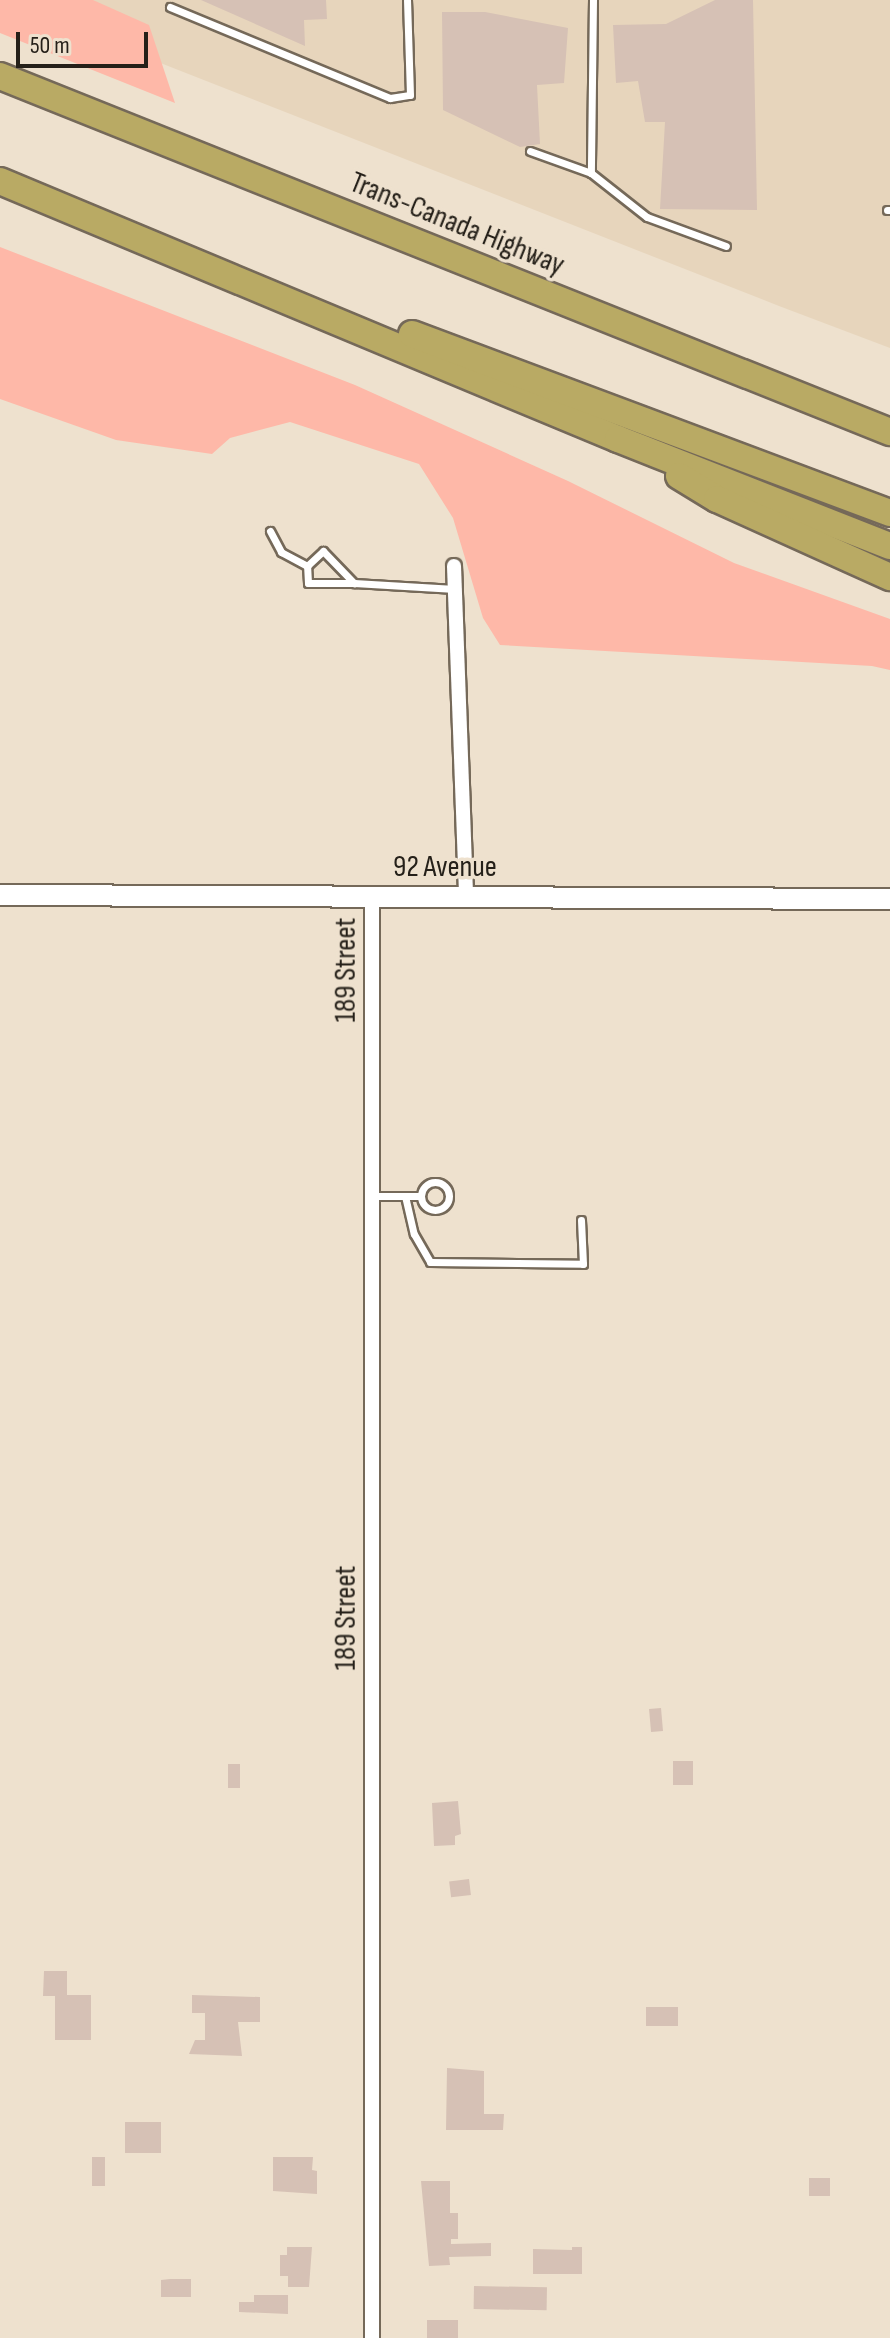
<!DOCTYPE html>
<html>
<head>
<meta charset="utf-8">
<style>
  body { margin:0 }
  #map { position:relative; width:890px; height:2338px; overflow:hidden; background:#eee1ce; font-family:"Sofia Sans Condensed",sans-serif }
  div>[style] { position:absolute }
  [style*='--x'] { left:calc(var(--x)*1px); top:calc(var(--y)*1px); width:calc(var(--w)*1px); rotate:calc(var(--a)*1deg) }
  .built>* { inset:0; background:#e7d5bc }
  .green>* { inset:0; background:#feb8a8 }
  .building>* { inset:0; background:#d6c1b5; transform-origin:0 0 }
  .roads { filter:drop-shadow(2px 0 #756959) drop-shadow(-2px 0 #756959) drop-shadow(0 2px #756959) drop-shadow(0 -2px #756959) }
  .lane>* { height:7px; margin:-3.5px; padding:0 3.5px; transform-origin:3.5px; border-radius:3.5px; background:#fff }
  .lane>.ring { margin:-3.5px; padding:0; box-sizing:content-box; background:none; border:7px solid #fff; border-radius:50% }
  .street>* { height:14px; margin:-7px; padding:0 7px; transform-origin:7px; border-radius:7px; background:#fff }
  .secondary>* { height:20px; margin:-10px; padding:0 10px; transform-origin:10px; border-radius:10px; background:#fff }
  .highway>* { height:26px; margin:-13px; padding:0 13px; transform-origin:13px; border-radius:13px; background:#b9aa64 }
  span { translate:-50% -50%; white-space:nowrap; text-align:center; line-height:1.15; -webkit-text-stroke:7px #eee1ce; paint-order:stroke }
  .street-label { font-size:30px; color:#252019 }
  .scale { position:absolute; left:16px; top:32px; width:132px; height:36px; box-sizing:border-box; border:4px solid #252019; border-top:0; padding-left:10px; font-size:24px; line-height:28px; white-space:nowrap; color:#252019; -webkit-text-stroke:6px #eee1ce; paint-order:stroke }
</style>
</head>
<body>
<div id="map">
  <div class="built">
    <div style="clip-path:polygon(0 0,890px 0,890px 348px,779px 306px)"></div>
  </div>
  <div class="green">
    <div style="clip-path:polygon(0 0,93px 0,149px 25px,175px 103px,0 33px)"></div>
    <div style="clip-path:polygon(0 247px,355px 385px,568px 481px,734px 563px,890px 619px,890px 670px,872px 666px,500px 645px,483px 618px,453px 518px,419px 464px,290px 422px,230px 438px,212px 454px,116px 440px,0 399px)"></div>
  </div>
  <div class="building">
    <div style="clip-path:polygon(201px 0,326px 0,327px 19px,304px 20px,305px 46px)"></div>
    <div style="clip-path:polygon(715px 0,753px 0,757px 210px,660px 209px,665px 122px,645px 122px,638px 81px,616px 83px,613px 25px,666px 24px)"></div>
    <div style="clip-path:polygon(442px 12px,485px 12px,568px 28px,564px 83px,537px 85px,540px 144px,520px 147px,443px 110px)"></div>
    <div style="left:661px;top:1708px;width:23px;height:12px;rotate:85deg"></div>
    <div style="left:673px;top:1761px;width:20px;height:24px"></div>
    <div style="left:228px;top:1764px;width:12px;height:24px"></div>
    <div style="clip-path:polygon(458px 1801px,461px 1834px,455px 1836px,455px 1845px,434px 1846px,432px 1803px)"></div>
    <div style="left:469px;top:1879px;width:16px;height:20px;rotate:83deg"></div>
    <div style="clip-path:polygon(44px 1971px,67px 1971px,67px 1995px,91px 1995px,91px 2040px,55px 2040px,55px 1996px,43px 1996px)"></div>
    <div style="clip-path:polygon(192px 1995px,260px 1997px,260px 2022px,238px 2022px,242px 2056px,189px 2054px,195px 2040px,205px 2040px,205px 2013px,192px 2013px)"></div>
    <div style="left:646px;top:2007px;width:32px;height:19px"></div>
    <div style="clip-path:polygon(447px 2068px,484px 2071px,484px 2114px,504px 2114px,503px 2130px,446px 2130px)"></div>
    <div style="left:125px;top:2122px;width:36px;height:31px"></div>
    <div style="left:92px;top:2157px;width:13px;height:29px"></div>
    <div style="clip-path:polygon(273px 2157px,313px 2157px,312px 2170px,317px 2171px,317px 2194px,273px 2191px)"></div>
    <div style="left:809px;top:2178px;width:21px;height:18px"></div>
    <div style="clip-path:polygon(421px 2181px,450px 2181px,450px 2213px,458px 2213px,458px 2239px,451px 2239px,451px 2244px,491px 2243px,491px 2256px,449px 2257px,450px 2265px,429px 2266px)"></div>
    <div style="clip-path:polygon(287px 2247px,312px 2247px,309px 2287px,288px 2287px,288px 2276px,280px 2276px,280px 2255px,287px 2255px)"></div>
    <div style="clip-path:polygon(572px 2247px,582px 2247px,582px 2274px,533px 2274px,533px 2249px,572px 2250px)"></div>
    <div style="clip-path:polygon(170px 2279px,191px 2279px,191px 2297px,161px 2297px,161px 2280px)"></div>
    <div style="left:474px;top:2286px;width:73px;height:23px;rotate:1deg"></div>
    <div style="clip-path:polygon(254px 2295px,288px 2295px,288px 2314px,239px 2312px,239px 2302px,254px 2302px)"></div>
    <div style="left:427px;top:2320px;width:31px;height:18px"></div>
  </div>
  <div class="roads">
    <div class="lane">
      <div style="--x:593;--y:0;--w:173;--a:90.7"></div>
      <div style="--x:591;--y:173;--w:71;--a:38.2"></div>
      <div style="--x:647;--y:217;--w:84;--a:20.2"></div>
      <div style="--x:170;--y:7;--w:238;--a:22.5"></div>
      <div style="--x:390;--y:98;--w:20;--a:-9"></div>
      <div style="--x:410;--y:95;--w:95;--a:-91.8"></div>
      <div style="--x:530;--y:151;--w:65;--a:19.8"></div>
      <div style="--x:887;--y:210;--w:3;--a:0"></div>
      <div style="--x:270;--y:531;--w:24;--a:62"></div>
      <div style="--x:281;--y:552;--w:30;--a:28"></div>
      <div style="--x:354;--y:583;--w:46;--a:180"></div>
      <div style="--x:308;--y:583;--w:17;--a:-93"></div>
      <div style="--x:307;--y:566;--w:22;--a:-43"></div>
      <div style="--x:323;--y:551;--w:45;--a:45.9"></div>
      <div style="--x:354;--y:583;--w:101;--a:3.4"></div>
      <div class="ring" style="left:421px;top:1182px;width:21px;height:21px"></div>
      <div style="--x:372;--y:1196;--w:48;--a:0"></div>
      <div style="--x:405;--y:1196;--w:39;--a:77"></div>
      <div style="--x:414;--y:1234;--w:32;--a:60"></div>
      <div style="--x:430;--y:1262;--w:153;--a:0.7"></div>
      <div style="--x:583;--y:1264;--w:44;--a:-92.6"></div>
    </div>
    <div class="street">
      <div style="--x:454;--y:566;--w:331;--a:87.9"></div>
      <div style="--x:372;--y:2338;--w:1441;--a:-90"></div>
    </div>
    <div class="secondary">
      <div style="--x:0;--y:895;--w:890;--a:0.26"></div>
    </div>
    <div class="highway">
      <div style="--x:0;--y:76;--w:959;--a:21.8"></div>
      <div style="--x:0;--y:181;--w:670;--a:22.66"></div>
      <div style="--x:618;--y:439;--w:292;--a:21.5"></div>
      <div style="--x:412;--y:334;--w:510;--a:20.53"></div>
      <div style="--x:679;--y:476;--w:44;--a:31.2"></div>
      <div style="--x:717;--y:499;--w:190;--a:24.3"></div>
    </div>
  </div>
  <div class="street-label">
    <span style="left:457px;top:224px;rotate:22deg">Trans-Canada Highway</span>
    <span style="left:445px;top:867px">92 Avenue</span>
    <span style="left:346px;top:970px;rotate:-90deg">189 Street</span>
    <span style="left:346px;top:1618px;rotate:-90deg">189 Street</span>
  </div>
  <div class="scale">50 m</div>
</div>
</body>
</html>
